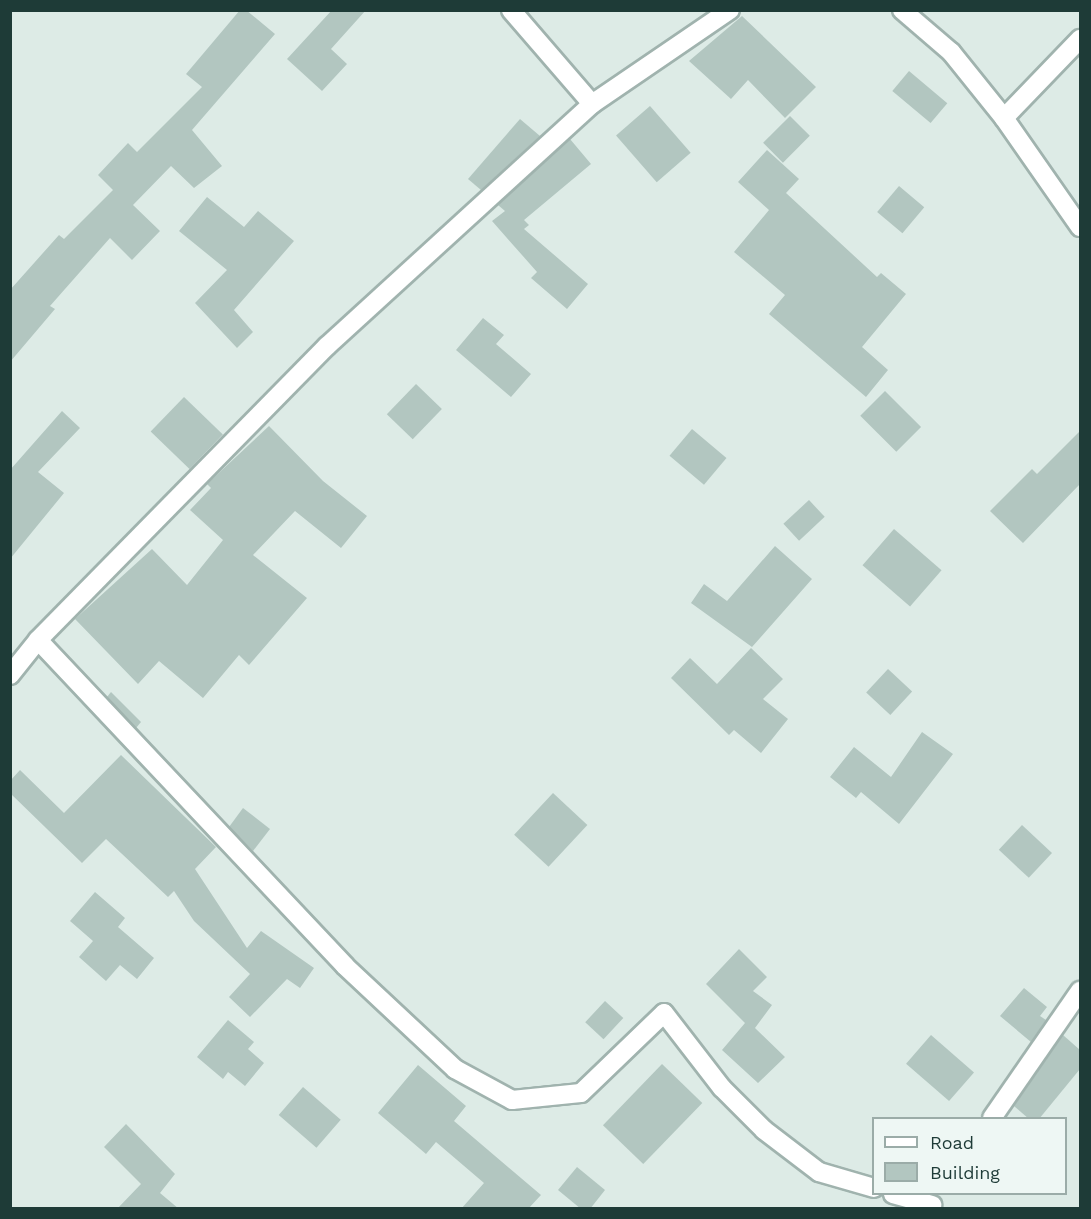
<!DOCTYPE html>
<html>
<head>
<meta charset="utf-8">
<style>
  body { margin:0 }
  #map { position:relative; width:1091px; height:1219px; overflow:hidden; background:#ddebe6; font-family:"Work Sans",sans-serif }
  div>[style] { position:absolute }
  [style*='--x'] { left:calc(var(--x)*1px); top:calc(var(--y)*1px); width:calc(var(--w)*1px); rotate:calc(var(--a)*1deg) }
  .building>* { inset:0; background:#b2c6c0; transform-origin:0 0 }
  .roads { filter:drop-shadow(2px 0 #a0b3ae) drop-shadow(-2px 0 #a0b3ae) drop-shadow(0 2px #a0b3ae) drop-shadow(0 -2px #a0b3ae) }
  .minor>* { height:18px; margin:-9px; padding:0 9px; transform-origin:9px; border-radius:9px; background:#fff }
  span { translate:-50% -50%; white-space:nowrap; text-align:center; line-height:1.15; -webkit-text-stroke:4.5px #eef7f4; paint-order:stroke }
  .frame { position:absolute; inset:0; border:12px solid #1e3b37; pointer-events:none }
  .legend { position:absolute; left:872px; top:1117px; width:195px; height:78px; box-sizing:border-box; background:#eef7f4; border:2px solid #9baca8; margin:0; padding:8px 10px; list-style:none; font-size:18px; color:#1e3b37 }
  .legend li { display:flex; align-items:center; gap:12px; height:30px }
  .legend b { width:30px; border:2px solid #9baca8 }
</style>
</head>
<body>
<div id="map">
  <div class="building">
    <div style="clip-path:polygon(240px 10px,246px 10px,275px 34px,192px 130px,222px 166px,194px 188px,171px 166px,133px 205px,160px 231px,132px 260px,110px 238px,50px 306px,55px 309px,10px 362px,10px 290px,59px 235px,64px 239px,113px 190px,98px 175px,128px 143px,137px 152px,202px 87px,186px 74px)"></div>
    <div style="clip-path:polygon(332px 10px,366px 10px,331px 49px,347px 64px,322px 91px,287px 59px)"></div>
    <div style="clip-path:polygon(742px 16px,816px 87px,785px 118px,748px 80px,731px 99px,689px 61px)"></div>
    <div style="left:909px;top:71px;width:50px;height:26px;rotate:40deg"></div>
    <div style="left:650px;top:106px;width:62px;height:45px;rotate:49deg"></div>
    <div style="left:790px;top:116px;width:28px;height:38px;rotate:45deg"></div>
    <div style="clip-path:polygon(520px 119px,540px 136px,481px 190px,468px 179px)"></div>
    <div style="clip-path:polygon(570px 139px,591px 164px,524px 220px,529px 225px,524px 229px,588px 284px,567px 309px,531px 278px,537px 272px,492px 221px,505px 211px,498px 205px)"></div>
    <div style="clip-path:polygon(767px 150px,799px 179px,786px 193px,877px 277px,881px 273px,906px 294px,862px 347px,888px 370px,866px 397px,769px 314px,785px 295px,734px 252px,769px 210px,738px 182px)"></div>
    <div style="left:899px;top:186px;width:33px;height:34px;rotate:40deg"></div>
    <div style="clip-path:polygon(207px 197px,244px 227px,258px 211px,294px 241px,234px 310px,253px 332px,237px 348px,195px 303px,227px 270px,179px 231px)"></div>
    <div style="clip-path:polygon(483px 318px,504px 335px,496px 344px,531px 374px,511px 397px,456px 350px)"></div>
    <div style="left:416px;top:384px;width:36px;height:42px;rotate:44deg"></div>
    <div style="left:885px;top:391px;width:51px;height:35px;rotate:45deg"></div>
    <div style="left:184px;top:397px;width:54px;height:48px;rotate:44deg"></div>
    <div style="clip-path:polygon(62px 411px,80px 428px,38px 472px,64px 493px,10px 559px,10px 470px)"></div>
    <div style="clip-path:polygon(269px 426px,323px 481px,367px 516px,341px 548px,295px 511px,253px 555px,307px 598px,249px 665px,239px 655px,203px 698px,159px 661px,138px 684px,75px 619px,152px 549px,187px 585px,223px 540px,190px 510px,211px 488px,207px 484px)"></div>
    <div style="left:692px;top:429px;width:45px;height:35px;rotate:40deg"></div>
    <div style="clip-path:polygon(1080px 431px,1080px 484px,1023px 543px,990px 511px,1032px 469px,1037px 474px)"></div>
    <div style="left:809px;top:500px;width:23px;height:35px;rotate:47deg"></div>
    <div style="left:894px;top:529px;width:63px;height:48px;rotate:41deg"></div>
    <div style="clip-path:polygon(775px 546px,812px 579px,752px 647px,691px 603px,704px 584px,727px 601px)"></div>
    <div style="clip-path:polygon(751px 648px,783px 679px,763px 699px,788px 719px,761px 753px,734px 730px,729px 735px,671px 678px,690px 658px,717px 684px)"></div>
    <div style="left:888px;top:669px;width:33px;height:32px;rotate:43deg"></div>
    <div style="clip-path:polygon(111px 692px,141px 722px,136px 728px,107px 697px)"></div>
    <div style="clip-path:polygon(922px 732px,953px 754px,899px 824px,861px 792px,856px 798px,830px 777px,854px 747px,891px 777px)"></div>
    <div style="clip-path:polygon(121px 755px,216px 847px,195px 869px,247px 948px,261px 931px,314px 968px,300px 988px,287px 979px,250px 1017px,229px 997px,250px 974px,194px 921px,174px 891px,168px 897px,106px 839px,82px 863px,10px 793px,10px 781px,20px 770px,64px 813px)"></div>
    <div style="left:553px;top:793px;width:47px;height:57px;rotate:43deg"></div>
    <div style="clip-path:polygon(243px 808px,270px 829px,253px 851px,229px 827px)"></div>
    <div style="left:1022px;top:825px;width:41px;height:34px;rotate:43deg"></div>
    <div style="clip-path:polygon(95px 892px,125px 918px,118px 927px,154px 958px,137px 979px,120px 965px,106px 981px,79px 957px,93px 941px,70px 921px)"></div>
    <div style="clip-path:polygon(739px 949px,767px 977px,753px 991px,772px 1005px,755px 1028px,785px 1057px,758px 1083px,722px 1050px,745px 1023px,706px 984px)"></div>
    <div style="clip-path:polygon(1024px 988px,1047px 1007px,1040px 1016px,1046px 1020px,1031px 1042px,1000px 1016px)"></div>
    <div style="left:605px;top:1001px;width:25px;height:29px;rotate:43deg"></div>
    <div style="clip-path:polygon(228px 1020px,254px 1042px,248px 1049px,264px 1063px,245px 1086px,228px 1072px,223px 1079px,197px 1057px)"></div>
    <div style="left:931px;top:1035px;width:57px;height:38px;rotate:41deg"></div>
    <div style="clip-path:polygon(1063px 1035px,1080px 1050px,1080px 1069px,1039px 1119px,1029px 1119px,1014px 1106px)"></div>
    <div style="left:662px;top:1064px;width:56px;height:85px;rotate:44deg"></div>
    <div style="clip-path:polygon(418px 1065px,466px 1106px,454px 1121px,541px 1195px,528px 1209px,461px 1209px,484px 1183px,436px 1142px,426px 1154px,378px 1113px)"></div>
    <div style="left:303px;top:1087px;width:50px;height:37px;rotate:41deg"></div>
    <div style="clip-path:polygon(126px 1124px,175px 1174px,160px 1193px,179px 1209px,117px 1209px,141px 1184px,104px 1147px)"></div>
    <div style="clip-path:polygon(577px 1167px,605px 1190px,590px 1209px,581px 1209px,558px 1190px)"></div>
  </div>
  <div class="roads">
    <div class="minor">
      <div style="--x:511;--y:10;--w:124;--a:49.2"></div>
      <div style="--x:592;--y:104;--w:167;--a:-34.3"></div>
      <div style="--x:902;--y:10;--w:65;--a:40.6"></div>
      <div style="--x:951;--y:52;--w:85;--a:51.2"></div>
      <div style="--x:1004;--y:118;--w:133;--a:55.1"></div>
      <div style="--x:1004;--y:118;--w:110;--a:-46.1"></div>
      <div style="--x:38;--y:640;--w:412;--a:-45.5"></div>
      <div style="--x:327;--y:346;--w:359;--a:-42.4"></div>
      <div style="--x:10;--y:675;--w:45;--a:-51.3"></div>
      <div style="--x:38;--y:640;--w:448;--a:46.7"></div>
      <div style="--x:345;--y:966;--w:151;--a:43.1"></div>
      <div style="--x:455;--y:1069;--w:65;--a:28.5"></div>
      <div style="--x:512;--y:1100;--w:69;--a:-5.8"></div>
      <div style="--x:581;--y:1093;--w:115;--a:-43.9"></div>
      <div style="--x:664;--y:1013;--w:95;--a:52.3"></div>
      <div style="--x:722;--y:1088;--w:59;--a:45"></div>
      <div style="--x:764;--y:1130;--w:69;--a:37.4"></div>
      <div style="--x:819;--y:1172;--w:57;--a:16.2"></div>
      <div style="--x:992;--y:1118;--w:155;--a:-55.3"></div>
      <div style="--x:893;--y:1194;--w:41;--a:15.8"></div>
    </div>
  </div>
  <div class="frame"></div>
  <ul class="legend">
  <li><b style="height:8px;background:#fff"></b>Road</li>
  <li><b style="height:16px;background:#b2c6c0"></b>Building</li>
  </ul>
</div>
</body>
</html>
